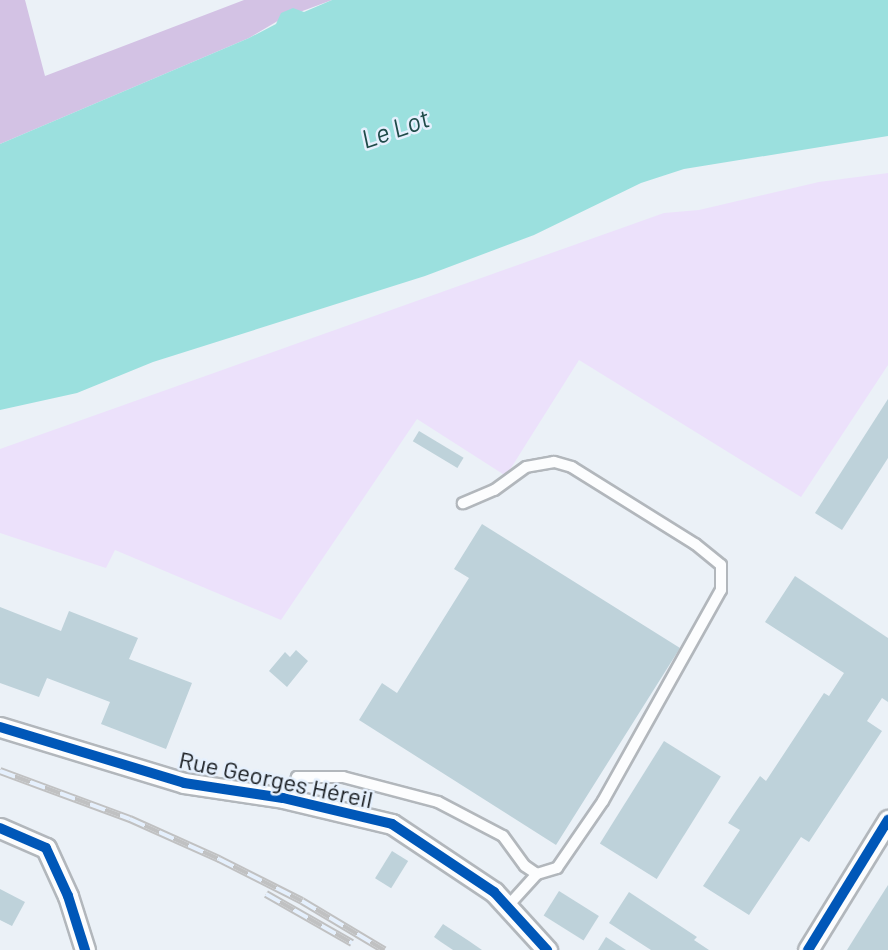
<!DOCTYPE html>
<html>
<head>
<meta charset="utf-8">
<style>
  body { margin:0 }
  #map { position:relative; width:888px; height:950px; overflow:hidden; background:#ebf1f7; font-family:Barlow,sans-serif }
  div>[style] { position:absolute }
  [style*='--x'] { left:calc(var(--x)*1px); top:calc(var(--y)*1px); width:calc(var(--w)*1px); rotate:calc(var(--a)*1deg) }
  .green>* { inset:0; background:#ece1fb }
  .forest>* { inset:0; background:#d3c2e4 }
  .water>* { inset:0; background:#9be0de }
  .building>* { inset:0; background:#bed2da; transform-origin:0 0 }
  .roads { filter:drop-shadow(2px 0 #b2b7bc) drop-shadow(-2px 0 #b2b7bc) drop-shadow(0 2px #b2b7bc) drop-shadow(0 -2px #b2b7bc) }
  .lane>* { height:10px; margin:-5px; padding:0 5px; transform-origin:5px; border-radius:5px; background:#fcfdfe }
  .street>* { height:19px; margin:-9.5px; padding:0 9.5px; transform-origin:9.5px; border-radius:9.5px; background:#fcfdfe }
  .rail>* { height:8px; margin-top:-4px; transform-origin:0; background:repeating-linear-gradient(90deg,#e5f0fd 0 16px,#c0c1c2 0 32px); box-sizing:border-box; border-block:2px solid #c0c1c2 }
  .cycleway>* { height:10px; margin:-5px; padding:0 5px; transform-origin:5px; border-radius:5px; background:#0057b8 }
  span { translate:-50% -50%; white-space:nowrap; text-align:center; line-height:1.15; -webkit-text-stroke:5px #e5f0fd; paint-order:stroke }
  .street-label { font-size:24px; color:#15191d }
  .water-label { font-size:26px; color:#1f4b49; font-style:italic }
</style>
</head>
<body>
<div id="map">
  <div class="green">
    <div style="clip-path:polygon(888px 173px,888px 365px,801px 497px,579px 360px,506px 476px,417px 419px,281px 620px,115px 550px,106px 568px,0 533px,0 449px,664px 213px,699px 210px,819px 182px)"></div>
  </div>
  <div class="forest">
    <div style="clip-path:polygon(0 0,25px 0,45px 76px,244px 0,332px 0,281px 19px,249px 38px,0 144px)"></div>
  </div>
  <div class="water">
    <div style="clip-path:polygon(332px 0,888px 0,888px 136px,684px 169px,641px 183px,534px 235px,425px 276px,153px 362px,77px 393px,0 410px,0 144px,249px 38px,276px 24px,281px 13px,293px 8px,304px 12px)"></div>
  </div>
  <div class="building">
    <div style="clip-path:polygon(888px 399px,888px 458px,842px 530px,815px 513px)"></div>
    <div style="left:419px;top:431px;width:52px;height:12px;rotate:31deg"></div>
    <div style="clip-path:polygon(482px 524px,680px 648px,556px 845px,359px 720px,382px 683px,397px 693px,469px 578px,454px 569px)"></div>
    <div style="clip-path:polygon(795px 576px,888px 638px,888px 702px,882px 698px,867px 721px,882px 731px,809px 842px,801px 837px,749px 915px,703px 886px,740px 830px,728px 823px,736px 811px,760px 776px,766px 781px,824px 693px,829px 696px,844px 673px,765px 622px)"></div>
    <div style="clip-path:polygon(0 607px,61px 631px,69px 611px,138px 638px,129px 659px,192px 683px,166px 749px,101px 724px,110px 702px,47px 678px,39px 697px,0 683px)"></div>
    <div style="clip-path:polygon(296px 650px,308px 661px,287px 687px,269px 671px,285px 652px,290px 657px)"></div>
    <div style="left:664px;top:741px;width:67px;height:121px;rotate:32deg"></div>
    <div style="left:392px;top:851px;width:19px;height:32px;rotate:32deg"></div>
    <div style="clip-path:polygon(888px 885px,888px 950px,847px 950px,862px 926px)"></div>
    <div style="clip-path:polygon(0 889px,25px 902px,12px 926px,0 920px)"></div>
    <div style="left:559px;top:891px;width:47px;height:29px;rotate:32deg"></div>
    <div style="clip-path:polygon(629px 892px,697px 937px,694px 940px,709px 950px,651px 950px,609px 923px)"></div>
    <div style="clip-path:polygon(443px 924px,469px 941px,482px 950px,453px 950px,441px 942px,434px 937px)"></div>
    <div style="clip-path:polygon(606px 937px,626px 950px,598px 950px)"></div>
  </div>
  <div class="roads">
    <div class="lane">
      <div style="--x:290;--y:800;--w:24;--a:-73"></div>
      <div style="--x:297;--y:777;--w:46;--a:0"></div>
      <div style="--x:343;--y:777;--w:98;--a:14.7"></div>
      <div style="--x:438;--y:802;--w:73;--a:27.6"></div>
      <div style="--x:503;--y:836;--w:37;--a:54"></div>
      <div style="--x:525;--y:866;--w:14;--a:34"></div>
      <div style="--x:537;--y:874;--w:21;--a:-17"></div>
      <div style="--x:557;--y:868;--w:81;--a:-55.5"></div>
      <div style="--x:603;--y:801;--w:242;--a:-60.8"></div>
      <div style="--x:721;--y:590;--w:25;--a:-90"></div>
      <div style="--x:721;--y:565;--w:33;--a:-141"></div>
      <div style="--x:695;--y:544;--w:145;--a:-148"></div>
      <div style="--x:572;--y:467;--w:19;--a:-164"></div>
      <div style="--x:554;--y:462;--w:28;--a:170"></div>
      <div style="--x:526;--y:467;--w:39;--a:144"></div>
      <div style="--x:494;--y:490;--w:34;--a:157"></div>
      <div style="--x:507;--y:907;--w:45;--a:-47.7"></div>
    </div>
    <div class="street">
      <div style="--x:0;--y:727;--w:192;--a:16.9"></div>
      <div style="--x:184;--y:783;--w:100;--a:8.6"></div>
      <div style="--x:283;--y:798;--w:112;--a:13.4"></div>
      <div style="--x:392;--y:824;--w:123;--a:33.7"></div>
      <div style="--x:494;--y:892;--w:79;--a:47.6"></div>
      <div style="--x:0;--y:828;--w:50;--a:23.5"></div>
      <div style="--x:46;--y:848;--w:53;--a:65.4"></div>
      <div style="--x:68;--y:896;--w:57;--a:72.5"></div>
      <div style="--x:808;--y:950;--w:153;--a:-58.4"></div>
    </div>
  </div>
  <div class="rail">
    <div style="--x:0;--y:771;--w:139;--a:20.3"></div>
    <div style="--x:130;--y:819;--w:98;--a:24.2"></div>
    <div style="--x:219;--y:859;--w:93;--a:26.8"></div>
    <div style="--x:302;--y:901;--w:96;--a:30.9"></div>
    <div style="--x:266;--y:894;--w:99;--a:29.7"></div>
  </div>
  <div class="cycleway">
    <div style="--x:0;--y:727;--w:192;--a:16.9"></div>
    <div style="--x:184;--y:783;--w:100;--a:8.6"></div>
    <div style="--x:283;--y:798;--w:112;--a:13.4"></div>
    <div style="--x:392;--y:824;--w:123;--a:33.7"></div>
    <div style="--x:494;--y:892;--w:79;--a:47.6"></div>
    <div style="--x:0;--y:828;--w:50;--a:23.5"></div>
    <div style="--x:46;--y:848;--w:53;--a:65.4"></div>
    <div style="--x:68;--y:896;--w:57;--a:72.5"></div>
    <div style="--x:808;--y:950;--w:153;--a:-58.4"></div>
  </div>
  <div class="street-label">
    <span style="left:276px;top:779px;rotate:12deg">Rue Georges Héreil</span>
  </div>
  <div class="water-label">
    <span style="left:395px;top:128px;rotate:-19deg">Le Lot</span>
  </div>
</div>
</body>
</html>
